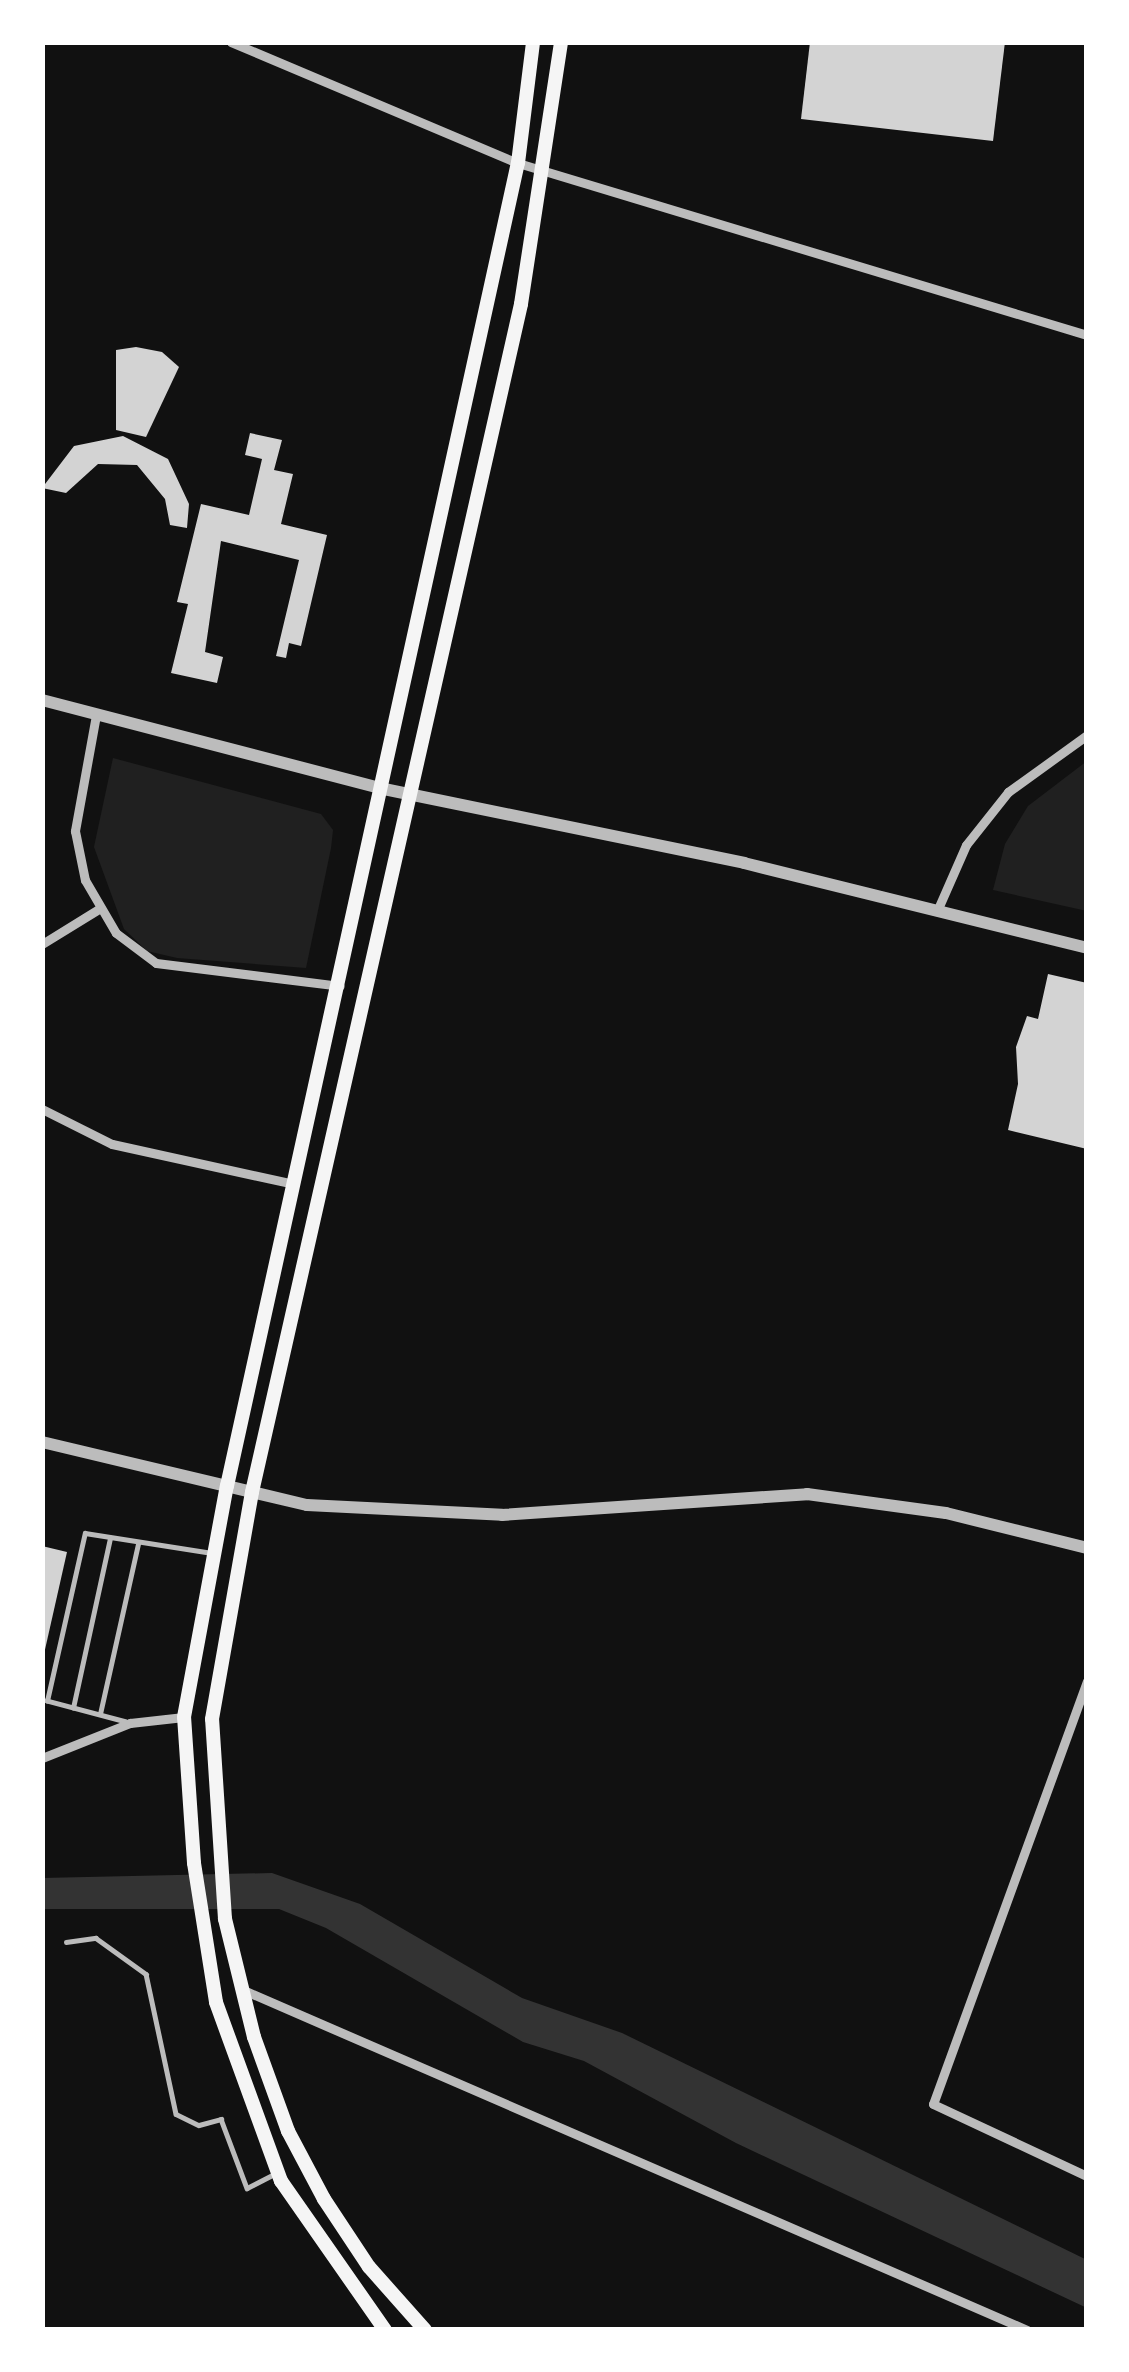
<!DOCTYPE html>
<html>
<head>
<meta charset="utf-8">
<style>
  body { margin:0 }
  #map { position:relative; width:1129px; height:2372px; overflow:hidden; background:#111; font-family:Overpass,sans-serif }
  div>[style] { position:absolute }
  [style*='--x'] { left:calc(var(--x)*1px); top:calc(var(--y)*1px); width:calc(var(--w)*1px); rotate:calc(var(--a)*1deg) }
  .green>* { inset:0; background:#202020 }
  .water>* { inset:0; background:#333 }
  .building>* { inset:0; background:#d3d3d3 }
  .service>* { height:4.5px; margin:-2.25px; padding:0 2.25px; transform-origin:2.25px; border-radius:2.25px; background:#bcbcbc }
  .minor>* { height:9px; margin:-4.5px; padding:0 4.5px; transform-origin:4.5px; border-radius:4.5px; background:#bcbcbc }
  .tertiary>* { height:12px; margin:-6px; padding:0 6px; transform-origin:6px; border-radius:6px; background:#bcbcbc }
  .secondary>* { height:14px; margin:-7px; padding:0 7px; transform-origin:7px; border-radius:7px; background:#f5f5f5 }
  span { translate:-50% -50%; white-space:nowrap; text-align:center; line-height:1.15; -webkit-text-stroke:9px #fff; paint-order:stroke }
  .frame { position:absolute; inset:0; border:45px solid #fff; pointer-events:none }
</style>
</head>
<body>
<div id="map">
  <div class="green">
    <div style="clip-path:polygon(113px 758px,321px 814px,333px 830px,331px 848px,306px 968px,177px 958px,147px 951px,124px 929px,94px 847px)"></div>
    <div style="clip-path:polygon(1087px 761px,1087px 911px,993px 890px,1005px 844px,1028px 806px)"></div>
  </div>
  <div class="water">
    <div style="clip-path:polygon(272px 1873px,360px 1904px,522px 1998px,622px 2033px,1087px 2260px,1087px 2308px,736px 2143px,584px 2061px,523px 2042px,326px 1928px,279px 1909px,42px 1909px,42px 1878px)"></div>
  </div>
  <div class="building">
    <div style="clip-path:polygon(810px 42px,1005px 42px,993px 141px,801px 119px)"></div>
    <div style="clip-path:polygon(136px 347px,162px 352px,179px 367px,146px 437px,116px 430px,116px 350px)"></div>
    <div style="clip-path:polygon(250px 433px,282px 440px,274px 470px,293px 474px,281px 524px,327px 535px,301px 646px,289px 643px,286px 658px,276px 656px,299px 560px,221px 541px,205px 652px,223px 657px,217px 683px,171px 673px,188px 604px,177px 602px,201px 504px,249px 515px,262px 459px,245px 455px)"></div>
    <div style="clip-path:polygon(123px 436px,168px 459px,189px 504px,187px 528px,170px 525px,165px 499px,137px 465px,98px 464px,66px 493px,42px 488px,74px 446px)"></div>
    <div style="clip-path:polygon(1048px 974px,1087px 983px,1087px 1149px,1008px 1130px,1018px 1084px,1016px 1047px,1027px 1016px,1038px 1019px)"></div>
    <div style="clip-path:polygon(42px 1546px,67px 1552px,44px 1654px,42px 1654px)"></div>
  </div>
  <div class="service">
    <div style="--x:73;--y:1708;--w:174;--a:-77.7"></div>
    <div style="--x:100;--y:1714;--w:174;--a:-77.4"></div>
    <div style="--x:126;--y:1722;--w:82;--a:-165.1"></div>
    <div style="--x:47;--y:1701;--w:172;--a:-77.3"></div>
    <div style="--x:85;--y:1533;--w:130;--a:8.9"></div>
    <div style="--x:66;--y:1942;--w:30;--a:-8"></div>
    <div style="--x:96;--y:1938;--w:62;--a:35.8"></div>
    <div style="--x:146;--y:1974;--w:143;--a:77.9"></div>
    <div style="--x:176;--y:2114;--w:25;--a:26"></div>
    <div style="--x:199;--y:2125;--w:23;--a:-15"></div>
    <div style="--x:221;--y:2119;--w:74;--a:69.4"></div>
    <div style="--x:247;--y:2188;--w:29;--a:-27"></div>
  </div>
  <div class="minor">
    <div style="--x:231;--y:42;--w:311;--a:22.9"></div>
    <div style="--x:518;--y:163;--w:594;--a:16.82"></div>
    <div style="--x:96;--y:715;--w:118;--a:100.3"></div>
    <div style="--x:75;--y:831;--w:50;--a:78.5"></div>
    <div style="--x:85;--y:880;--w:61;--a:59.7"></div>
    <div style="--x:116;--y:933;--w:50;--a:36.9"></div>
    <div style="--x:156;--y:963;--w:185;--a:7.1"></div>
    <div style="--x:937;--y:911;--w:72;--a:-66.3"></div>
    <div style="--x:966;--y:845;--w:68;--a:-51.6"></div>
    <div style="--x:1008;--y:792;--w:97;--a:-35.8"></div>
    <div style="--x:42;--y:944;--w:65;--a:-31.7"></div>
    <div style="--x:42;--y:1109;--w:78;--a:26.6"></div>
    <div style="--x:112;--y:1144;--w:186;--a:12.4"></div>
    <div style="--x:1087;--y:1681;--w:450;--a:110"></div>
    <div style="--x:933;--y:2104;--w:170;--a:25.1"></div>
    <div style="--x:42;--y:1758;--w:95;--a:-21.7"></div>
    <div style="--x:130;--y:1723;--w:54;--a:-6.3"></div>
    <div style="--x:241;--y:1989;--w:857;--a:23.45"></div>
  </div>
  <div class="tertiary">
    <div style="--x:42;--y:700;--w:353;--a:14.6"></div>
    <div style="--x:384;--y:789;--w:368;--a:11.6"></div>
    <div style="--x:744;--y:863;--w:353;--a:13.9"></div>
    <div style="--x:42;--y:1442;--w:272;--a:13.4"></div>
    <div style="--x:307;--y:1505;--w:195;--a:2.9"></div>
    <div style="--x:502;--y:1515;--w:306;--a:-3.9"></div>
    <div style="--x:807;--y:1494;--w:140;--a:7.8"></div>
    <div style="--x:946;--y:1513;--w:145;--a:13.9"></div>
  </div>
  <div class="secondary">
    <div style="--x:385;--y:2330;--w:182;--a:-124.9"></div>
    <div style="--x:281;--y:2181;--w:190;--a:-110"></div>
    <div style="--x:216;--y:2002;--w:141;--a:-99"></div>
    <div style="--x:194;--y:1863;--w:146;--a:-93.9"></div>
    <div style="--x:184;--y:1717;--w:235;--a:-79.5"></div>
    <div style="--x:227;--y:1486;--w:1355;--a:-77.6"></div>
    <div style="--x:518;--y:163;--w:122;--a:-82.9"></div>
    <div style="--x:425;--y:2330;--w:84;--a:-131.6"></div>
    <div style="--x:369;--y:2267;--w:82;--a:-123.5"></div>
    <div style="--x:324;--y:2199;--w:77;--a:-117.9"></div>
    <div style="--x:288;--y:2131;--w:100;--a:-109.9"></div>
    <div style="--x:254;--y:2037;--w:122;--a:-103.8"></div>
    <div style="--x:225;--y:1919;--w:200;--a:-93.7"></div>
    <div style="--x:212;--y:1719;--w:230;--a:-80"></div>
    <div style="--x:252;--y:1492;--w:1218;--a:-77.24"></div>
    <div style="--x:521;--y:304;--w:265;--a:-81.3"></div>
  </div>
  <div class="frame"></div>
</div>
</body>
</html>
